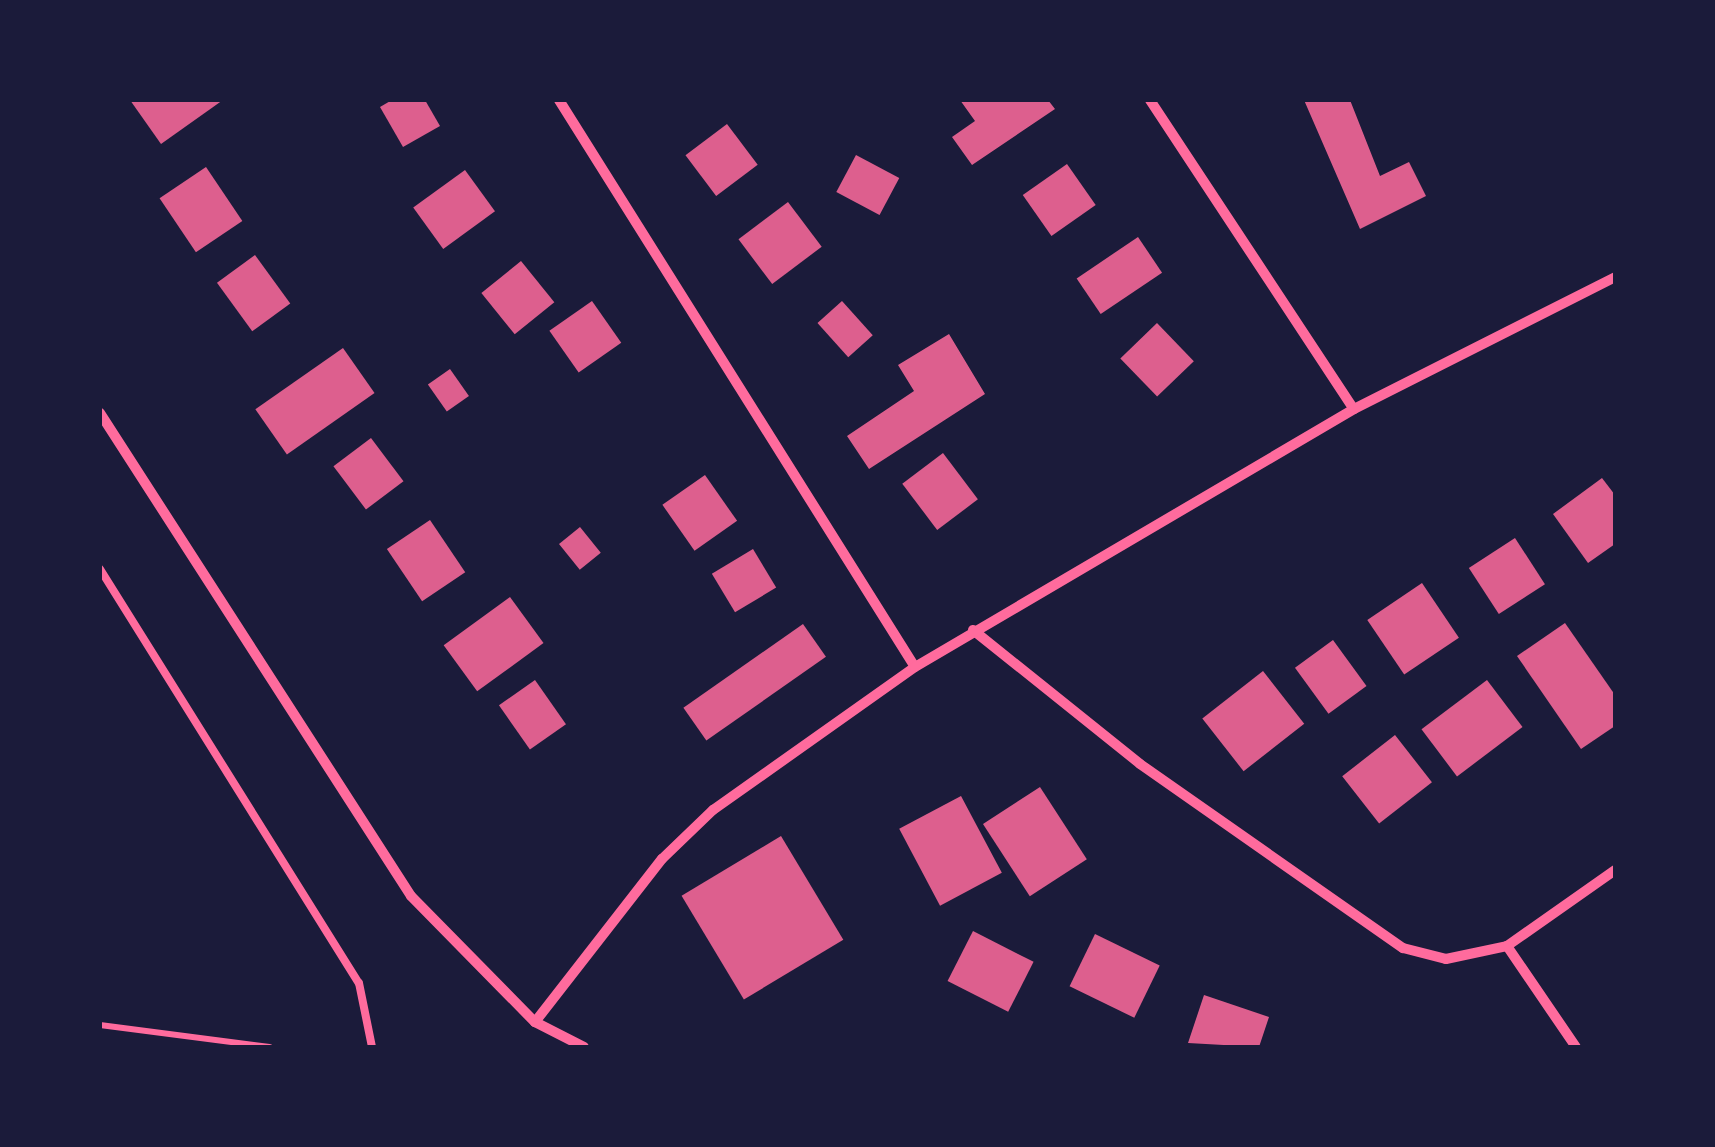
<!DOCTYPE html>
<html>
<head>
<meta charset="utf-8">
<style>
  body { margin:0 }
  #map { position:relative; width:1715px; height:1147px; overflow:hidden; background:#1b1b3a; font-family:"Nunito Sans",sans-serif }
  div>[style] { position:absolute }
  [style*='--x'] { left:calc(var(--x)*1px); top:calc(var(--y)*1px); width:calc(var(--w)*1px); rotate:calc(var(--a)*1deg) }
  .building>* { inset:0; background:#dd5f8e; transform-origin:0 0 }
  .path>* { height:6px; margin:-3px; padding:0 3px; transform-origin:3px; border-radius:3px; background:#ff6b9d }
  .service>* { height:8px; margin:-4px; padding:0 4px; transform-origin:4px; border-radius:4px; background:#ff6b9d }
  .minor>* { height:10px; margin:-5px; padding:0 5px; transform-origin:5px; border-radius:5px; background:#ff6b9d }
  span { translate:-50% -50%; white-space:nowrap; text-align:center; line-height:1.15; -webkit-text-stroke:10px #1b1b3a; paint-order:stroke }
  .frame { position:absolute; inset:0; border:102px solid #1b1b3a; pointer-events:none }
</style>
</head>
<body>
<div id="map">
  <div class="building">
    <div style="clip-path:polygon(130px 100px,223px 100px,161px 144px)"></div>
    <div style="clip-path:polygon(392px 100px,425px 100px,440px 126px,403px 147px,380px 107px)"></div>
    <div style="clip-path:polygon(960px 100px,1048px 100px,1055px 109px,972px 165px,952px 137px,975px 121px)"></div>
    <div style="clip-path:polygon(1304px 100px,1350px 100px,1380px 176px,1409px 162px,1426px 196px,1360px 229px)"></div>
    <div style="left:727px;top:124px;width:51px;height:52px;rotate:53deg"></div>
    <div style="left:856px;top:155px;width:49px;height:42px;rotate:28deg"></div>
    <div style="left:1067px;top:164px;width:50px;height:54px;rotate:55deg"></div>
    <div style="left:206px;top:167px;width:65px;height:56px;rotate:56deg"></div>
    <div style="left:465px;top:170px;width:51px;height:64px;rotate:54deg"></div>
    <div style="left:788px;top:202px;width:56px;height:62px;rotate:53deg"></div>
    <div style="left:1138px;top:237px;width:43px;height:74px;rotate:56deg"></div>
    <div style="left:255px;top:255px;width:60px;height:47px;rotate:54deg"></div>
    <div style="left:521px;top:261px;width:53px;height:51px;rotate:51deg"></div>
    <div style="left:592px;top:301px;width:51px;height:52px;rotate:55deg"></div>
    <div style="left:842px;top:301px;width:46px;height:33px;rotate:48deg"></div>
    <div style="left:1157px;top:323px;width:53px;height:51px;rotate:46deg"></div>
    <div style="clip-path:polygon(949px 334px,985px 394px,869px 469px,847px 436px,914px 391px,898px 365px)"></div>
    <div style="left:343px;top:348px;width:55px;height:107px;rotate:55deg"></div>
    <div style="left:450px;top:369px;width:33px;height:27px;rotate:55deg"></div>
    <div style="left:371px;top:438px;width:54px;height:47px;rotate:53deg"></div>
    <div style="left:943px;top:453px;width:58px;height:51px;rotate:53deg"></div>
    <div style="left:705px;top:475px;width:56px;height:52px;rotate:55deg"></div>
    <div style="clip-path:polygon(1602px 478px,1615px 495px,1615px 544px,1588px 563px,1553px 514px)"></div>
    <div style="left:430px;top:520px;width:63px;height:52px;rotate:56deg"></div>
    <div style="left:580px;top:527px;width:33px;height:27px;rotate:51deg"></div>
    <div style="left:1515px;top:538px;width:55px;height:55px;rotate:57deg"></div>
    <div style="left:753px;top:549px;width:45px;height:48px;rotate:59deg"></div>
    <div style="left:1422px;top:583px;width:66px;height:66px;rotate:56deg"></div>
    <div style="left:510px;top:597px;width:57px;height:82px;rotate:54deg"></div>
    <div style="clip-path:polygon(1565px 623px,1615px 695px,1615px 726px,1581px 749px,1517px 656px)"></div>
    <div style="left:803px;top:624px;width:40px;height:146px;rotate:55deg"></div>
    <div style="left:1333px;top:640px;width:57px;height:47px;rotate:54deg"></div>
    <div style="left:1263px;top:671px;width:67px;height:77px;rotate:52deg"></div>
    <div style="left:535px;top:680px;width:54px;height:44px;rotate:55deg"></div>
    <div style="left:1487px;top:680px;width:59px;height:82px;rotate:53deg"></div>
    <div style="left:1395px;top:735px;width:60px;height:67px;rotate:52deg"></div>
    <div style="left:1040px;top:787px;width:86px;height:68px;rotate:57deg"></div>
    <div style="left:961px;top:796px;width:87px;height:70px;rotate:62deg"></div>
    <div style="left:781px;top:836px;width:121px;height:116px;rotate:59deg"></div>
    <div style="left:973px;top:931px;width:68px;height:56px;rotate:27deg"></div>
    <div style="left:1095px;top:934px;width:72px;height:58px;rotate:26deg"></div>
    <div style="clip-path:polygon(1204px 995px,1269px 1017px,1259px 1047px,1188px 1043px)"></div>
  </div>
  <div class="path">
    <div style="--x:100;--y:1025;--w:171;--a:7.4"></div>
  </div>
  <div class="service">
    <div style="--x:100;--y:569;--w:488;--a:58"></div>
    <div style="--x:359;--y:983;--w:65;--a:78.5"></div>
  </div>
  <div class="minor">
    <div style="--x:559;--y:100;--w:669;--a:57.88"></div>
    <div style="--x:1150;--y:100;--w:370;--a:56.6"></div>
    <div style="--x:100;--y:413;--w:574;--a:57.22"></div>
    <div style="--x:411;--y:896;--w:177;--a:45.5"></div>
    <div style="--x:535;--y:1022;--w:55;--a:27"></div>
    <div style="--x:973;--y:630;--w:214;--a:38.7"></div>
    <div style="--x:1140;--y:764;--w:321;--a:35"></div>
    <div style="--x:1403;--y:948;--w:44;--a:14.3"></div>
    <div style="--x:1446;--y:959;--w:62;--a:-12"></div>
    <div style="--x:1507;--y:946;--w:132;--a:-35.1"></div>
    <div style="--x:1507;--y:946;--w:122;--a:55.7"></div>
    <div style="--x:535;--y:1022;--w:207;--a:-52.1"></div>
    <div style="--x:662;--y:859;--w:71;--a:-43.9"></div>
    <div style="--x:713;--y:810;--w:247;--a:-35.3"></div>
    <div style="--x:915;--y:667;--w:509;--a:-30.44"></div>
    <div style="--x:1354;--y:409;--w:292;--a:-26.8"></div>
  </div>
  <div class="frame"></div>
</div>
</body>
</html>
